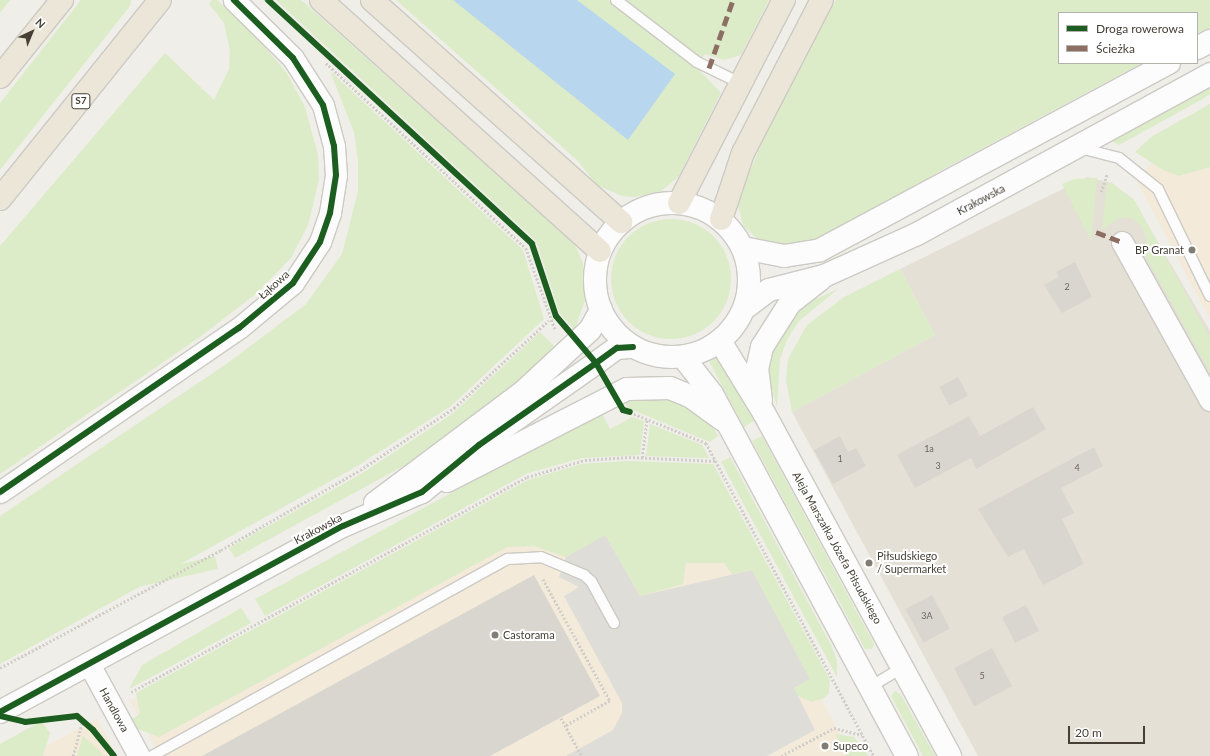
<!DOCTYPE html>
<html>
<head>
<meta charset="utf-8">
<style>
  body { margin:0 }
  #map { position:relative; width:1210px; height:756px; overflow:hidden; background:#f0eee8; font-family:Lato,sans-serif }
  div>[style] { position:absolute }
  [style*='--x'] { left:calc(var(--x)*1px); top:calc(var(--y)*1px); width:calc(var(--w)*1px); rotate:calc(var(--a)*1deg) }
  .residential>* { inset:0; background:#e4e0d5 }
  .commercial>* { inset:0; background:#f3eada }
  .green>* { inset:0; background:#dcebc8; transform-origin:0 0 }
  .round { border-radius:50% }
  .parking>* { inset:0; background:#dfddd8 }
  .water>* { inset:0; background:#b8d6ee }
  .building>* { inset:0; background:#d9d6d0; transform-origin:0 0 }
  .path>* { height:2.5px; margin-top:-1.25px; transform-origin:0; background:repeating-linear-gradient(90deg,#d1ceca 0 2px,transparent 0 4px) }
  .roads { filter:drop-shadow(1px 0 #cccac4) drop-shadow(-1px 0 #cccac4) drop-shadow(0 1px #cccac4) drop-shadow(0 -1px #cccac4) }
  .service>* { height:10px; margin:-5px; padding:0 5px; transform-origin:5px; border-radius:5px; background:#fdfcfc }
  .minor>* { height:21px; margin:-10.5px; padding:0 10.5px; transform-origin:10.5px; border-radius:10.5px; background:#fdfcfc }
  .tertiary>* { height:22px; margin:-11px; padding:0 11px; transform-origin:11px; border-radius:11px; background:#fdfcfc }
  .tertiary>.ring { margin:-11px; padding:0; box-sizing:content-box; background:none; border:22px solid #fdfcfc; border-radius:50% }
  .motorway>* { height:22px; margin:-11px; padding:0 11px; transform-origin:11px; border-radius:11px; background:#ece6d8 }
  .quiet>* { height:5px; margin-top:-2.5px; transform-origin:0; background:repeating-linear-gradient(90deg,#8d6e63 0 10px,transparent 0 15px) }
  .cycleway>* { height:6px; margin:-3px; padding:0 3px; transform-origin:3px; border-radius:3px; background:#1b5e20 }
  .dots>* { width:11px; height:11px; translate:-50% -50%; box-sizing:border-box; border:2px solid #fff; border-radius:50% }
  span { translate:-50% -50%; white-space:nowrap; text-align:center; line-height:1.15; -webkit-text-stroke:4px #fff; paint-order:stroke }
  .number-label { font-size:9px; color:#6b665c }
  .number-label span { -webkit-text-stroke-width:0 }
  .shield-label span { padding:1px 3px; background:#fff; border:1px solid; border-radius:3px; -webkit-text-stroke-width:0 }
  .shield-label { font-size:10px; color:#453f35; font-weight:700 }
  .street-label { font-size:11px; color:#453f35 }
  .poi-label { font-size:11px; color:#453f35 }
  .right { translate:-100% -50%; text-align:right }
  .left { translate:0 -50%; text-align:left }
  .legend { position:absolute; left:1058px; top:12px; width:140px; height:52px; box-sizing:border-box; background:#fff; border:1px solid #b5b2ae; margin:0; padding:5px 7px; list-style:none; font-size:12px; color:#453f35 }
  .legend li { display:flex; align-items:center; gap:8px; height:20px }
  .legend b { width:20px; border:1px solid #b5b2ae }
  .north { position:absolute; left:12px; top:12px; width:40px; height:40px; -webkit-text-stroke:3px #fff; paint-order:stroke; rotate:44deg; font-size:11px; font-weight:700; line-height:16px; text-align:center; color:#453f35 }
  .north::after { content:''; display:block; margin:auto; width:14px; height:18px; background:#453f35; clip-path:polygon(50% 0,100% 100%,50% 72%,0 100%) }
  .scale { position:absolute; left:1068px; top:726px; width:77px; height:18px; box-sizing:border-box; border:2px solid #453f35; border-top:0; padding-left:5px; font-size:12px; line-height:14px; white-space:nowrap; color:#453f35; -webkit-text-stroke:3px #fff; paint-order:stroke }
</style>
</head>
<body>
<div id="map">
  <div class="residential">
    <div style="clip-path:polygon(1087px 177px,1108px 182px,1132px 198px,1210px 331px,1210px 756px,978px 756px,792px 412px,935px 335px,900px 269px)"></div>
  </div>
  <div class="commercial">
    <div style="clip-path:polygon(1210px 133px,1210px 319px,1137px 182px,1152px 162px)"></div>
    <div style="clip-path:polygon(703px 472px,851px 756px,160px 756px,130px 701px,521px 503px)"></div>
    <div style="clip-path:polygon(97px 719px,117px 756px,28px 756px)"></div>
  </div>
  <div class="green">
    <div style="clip-path:polygon(0 0,10px 0,0 13px)"></div>
    <div style="clip-path:polygon(81px 0,131px 0,130px 6px,0 170px,0 103px)"></div>
    <div style="clip-path:polygon(212px 0,217px 0,259px 40px,286px 72px,305px 107px,318px 155px,319px 180px,308px 225px,291px 258px,257px 293px,200px 337px,0 474px,0 246px,165px 53px,214px 100px,229px 69px,230px 51px,224px 23px,209px 4px)"></div>
    <div style="clip-path:polygon(276px 0,301px 0,574px 243px,583px 263px,585px 300px,575px 330px,560px 314px,536px 241px)"></div>
    <div style="clip-path:polygon(396px 0,769px 0,741px 55px,724px 60px,705px 54px,699px 63px,699px 70px,721px 93px,678px 177px,660px 192px,634px 197px,622px 196px,597px 185px,577px 160px)"></div>
    <div style="clip-path:polygon(836px 0,1210px 0,1210px 27px,1197px 34px,1197px 13px,1059px 13px,1059px 63px,1142px 63px,938px 172px,845px 231px,789px 249px,762px 244px,743px 225px,737px 202px,767px 130px)"></div>
    <div style="clip-path:polygon(330px 71px,523px 250px,544px 319px,451px 406px,354px 468px,0 664px,0 516px,225px 365px,306px 304px,342px 254px,358px 191px,358px 160px,354px 132px)"></div>
    <div style="clip-path:polygon(1210px 84px,1210px 94px,1201px 100px,1119px 145px,1112px 141px)"></div>
    <div style="clip-path:polygon(1210px 104px,1210px 167px,1179px 176px,1163px 170px,1135px 152px,1151px 137px)"></div>
    <div style="clip-path:polygon(1097px 178px,1091px 241px,1062px 184px,1074px 179px)"></div>
    <div style="clip-path:polygon(1111px 182px,1135px 201px,1210px 338px,1210px 372px,1145px 255px,1147px 241px,1141px 225px,1131px 218px,1119px 218px,1102px 230px,1107px 185px)"></div>
    <div class="round" style="left:611px;top:219px;width:120px;height:120px"></div>
    <div style="clip-path:polygon(900px 269px,935px 335px,792px 412px,786px 380px,788px 359px,807px 325px,844px 297px)"></div>
    <div style="clip-path:polygon(838px 289px,799px 321px,787px 340px,780px 359px,777px 407px,768px 373px,770px 356px,787px 320px,805px 304px)"></div>
    <div style="clip-path:polygon(540px 332px,557px 349px,460px 435px,235px 558px,229px 548px,361px 474px,452px 414px)"></div>
    <div style="clip-path:polygon(715px 355px,754px 421px,744px 427px,710px 363px,710px 358px)"></div>
    <div style="clip-path:polygon(661px 396px,686px 404px,712px 426px,718px 436px,710px 442px,628px 408px,624px 400px)"></div>
    <div style="clip-path:polygon(601px 412px,610px 429px,632px 417px,644px 421px,640px 455px,582px 458px,528px 473px,265px 616px,255px 599px)"></div>
    <div style="clip-path:polygon(650px 424px,702px 445px,709px 458px,646px 456px)"></div>
    <div style="clip-path:polygon(762px 436px,874px 644px,872px 649px,865px 649px,752px 441px)"></div>
    <div style="clip-path:polygon(730px 457px,832px 647px,837px 661px,837px 677px,721px 462px)"></div>
    <div style="clip-path:polygon(627px 461px,713px 464px,830px 680px,829px 693px,824px 698px,812px 702px,798px 696px,794px 688px,810px 679px,752px 570px,732px 574px,724px 563px,686px 563px,683px 584px,640px 596px,605px 535px,566px 557px,534px 546px,507px 547px,159px 737px,138px 729px,132px 719px,140px 714px,136px 693px,528px 480px,581px 464px)"></div>
    <div style="left:215px;top:556px;width:13px;height:244px;rotate:77deg"></div>
    <div style="clip-path:polygon(241px 608px,251px 623px,129px 689px,142px 665px)"></div>
    <div style="clip-path:polygon(895px 691px,901px 695px,935px 756px,923px 756px,891px 696px)"></div>
    <div style="clip-path:polygon(38px 723px,43px 723px,50px 733px,43px 756px,0 756px,0 744px)"></div>
    <div style="clip-path:polygon(835px 734px,854px 737px,869px 756px,847px 756px)"></div>
    <div style="clip-path:polygon(83px 736px,99px 750px,103px 756px,77px 756px)"></div>
  </div>
  <div class="parking">
    <div style="clip-path:polygon(605px 535px,640px 596px,752px 570px,810px 679px,794px 688px,815px 730px,767px 756px,566px 756px,613px 730px,622px 713px,622px 703px,564px 596px,579px 587px,559px 577px,566px 557px)"></div>
  </div>
  <div class="water">
    <div style="clip-path:polygon(453px 0,577px 0,675px 74px,628px 140px)"></div>
  </div>
  <div class="building">
    <div style="clip-path:polygon(1075px 262px,1092px 297px,1062px 313px,1044px 285px,1059px 277px,1056px 272px)"></div>
    <div style="left:958px;top:377px;width:21px;height:21px;rotate:62deg"></div>
    <div style="clip-path:polygon(1033px 407px,1046px 429px,976px 469px,971px 458px,915px 488px,897px 455px,969px 416px,980px 436px)"></div>
    <div style="clip-path:polygon(840px 436px,848px 452px,856px 448px,866px 466px,833px 484px,814px 450px)"></div>
    <div style="clip-path:polygon(1094px 447px,1103px 466px,1061px 488px,1074px 513px,1062px 519px,1084px 564px,1043px 585px,1024px 549px,1008px 557px,978px 509px)"></div>
    <div style="clip-path:polygon(534px 575px,600px 696px,490px 756px,202px 756px)"></div>
    <div style="left:932px;top:595px;width:38px;height:30px;rotate:62deg"></div>
    <div style="left:1026px;top:605px;width:29px;height:27px;rotate:63deg"></div>
    <div style="left:992px;top:648px;width:43px;height:43px;rotate:62deg"></div>
  </div>
  <div class="path">
    <div style="--x:326;--y:63;--w:272;--a:42.8"></div>
    <div style="--x:526;--y:248;--w:86;--a:70.3"></div>
    <div style="--x:1101;--y:192;--w:19;--a:-72"></div>
    <div style="--x:634;--y:414;--w:78;--a:21.9"></div>
    <div style="--x:706;--y:443;--w:355;--a:61.8"></div>
    <div style="--x:642;--y:458;--w:38;--a:-83"></div>
    <div style="--x:543;--y:579;--w:139;--a:61.2"></div>
    <div style="--x:610;--y:701;--w:51;--a:150.9"></div>
    <div style="--x:0;--y:668;--w:251;--a:-28.1"></div>
    <div style="--x:221;--y:550;--w:160;--a:-29.9"></div>
    <div style="--x:360;--y:470;--w:113;--a:-33.4"></div>
    <div style="--x:454;--y:408;--w:129;--a:-42.8"></div>
    <div style="--x:131;--y:692;--w:451;--a:-28.5"></div>
    <div style="--x:527;--y:477;--w:60;--a:-16.3"></div>
    <div style="--x:585;--y:460;--w:44;--a:-3.9"></div>
    <div style="--x:629;--y:457;--w:87;--a:2.6"></div>
    <div style="--x:561;--y:718;--w:43;--a:61.1"></div>
    <div style="--x:73;--y:756;--w:38;--a:-75"></div>
    <div style="--x:781;--y:756;--w:60;--a:-27.8"></div>
    <div style="--x:834;--y:728;--w:29;--a:14"></div>
  </div>
  <div class="roads">
    <div class="service">
      <div style="--x:616;--y:0;--w:102;--a:37.4"></div>
      <div style="--x:697;--y:62;--w:48;--a:26"></div>
      <div style="--x:1080;--y:148;--w:40;--a:14.4"></div>
      <div style="--x:1119;--y:158;--w:50;--a:38.5"></div>
      <div style="--x:1158;--y:189;--w:119;--a:64.1"></div>
      <div style="--x:870;--y:687;--w:37;--a:-31"></div>
      <div style="--x:152;--y:756;--w:407;--a:-29"></div>
      <div style="--x:508;--y:559;--w:33;--a:-3"></div>
      <div style="--x:541;--y:557;--w:47;--a:22.7"></div>
      <div style="--x:584;--y:575;--w:9;--a:41"></div>
      <div style="--x:591;--y:581;--w:48;--a:61.3"></div>
    </div>
    <div class="minor">
      <div style="--x:1122;--y:242;--w:181;--a:60.9"></div>
      <div style="--x:0;--y:492;--w:290;--a:-34.5"></div>
      <div style="--x:239;--y:328;--w:70;--a:-39.8"></div>
      <div style="--x:293;--y:283;--w:49;--a:-56.6"></div>
      <div style="--x:320;--y:242;--w:31;--a:-71"></div>
      <div style="--x:330;--y:213;--w:38;--a:-81"></div>
      <div style="--x:336;--y:175;--w:29;--a:-94"></div>
      <div style="--x:334;--y:146;--w:42;--a:-105"></div>
      <div style="--x:323;--y:105;--w:56;--a:-122.6"></div>
      <div style="--x:293;--y:58;--w:83;--a:-135.5"></div>
      <div style="--x:89;--y:664;--w:105;--a:61.5"></div>
    </div>
    <div class="tertiary">
      <div style="--x:1197;--y:48;--w:15;--a:-28"></div>
      <div class="ring" style="left:595px;top:203px;width:132px;height:132px"></div>
      <div style="--x:743;--y:248;--w:42;--a:11"></div>
      <div style="--x:784;--y:256;--w:36;--a:-9"></div>
      <div style="--x:820;--y:250;--w:396;--a:-28.2"></div>
      <div style="--x:745;--y:308;--w:30;--a:-37"></div>
      <div style="--x:769;--y:290;--w:57;--a:-14.3"></div>
      <div style="--x:824;--y:276;--w:102;--a:-24.3"></div>
      <div style="--x:917;--y:234;--w:334;--a:-28.6"></div>
      <div style="--x:720;--y:341;--w:84;--a:58.6"></div>
      <div style="--x:764;--y:413;--w:390;--a:61.5"></div>
      <div style="--x:683;--y:357;--w:47;--a:51.9"></div>
      <div style="--x:712;--y:394;--w:411;--a:61.7"></div>
      <div style="--x:761;--y:400;--w:31;--a:-97"></div>
      <div style="--x:757;--y:369;--w:23;--a:-77"></div>
      <div style="--x:762;--y:347;--w:52;--a:-57.5"></div>
      <div style="--x:790;--y:303;--w:39;--a:-38"></div>
      <div style="--x:447;--y:481;--w:202;--a:-27.1"></div>
      <div style="--x:627;--y:389;--w:43;--a:-1.3"></div>
      <div style="--x:670;--y:388;--w:22;--a:22"></div>
      <div style="--x:690;--y:396;--w:41;--a:36"></div>
      <div style="--x:375;--y:503;--w:185;--a:-36.9"></div>
      <div style="--x:523;--y:392;--w:91;--a:-42.8"></div>
      <div style="--x:590;--y:330;--w:23;--a:-61"></div>
      <div style="--x:0;--y:712;--w:390;--a:-28.5"></div>
      <div style="--x:343;--y:526;--w:86;--a:-23.3"></div>
      <div style="--x:422;--y:492;--w:74;--a:-39.5"></div>
      <div style="--x:479;--y:445;--w:143;--a:-35"></div>
      <div style="--x:596;--y:363;--w:26;--a:-36"></div>
      <div style="--x:617;--y:348;--w:16;--a:-4"></div>
    </div>
    <div class="motorway">
      <div style="--x:321;--y:0;--w:375;--a:42"></div>
      <div style="--x:372;--y:0;--w:334;--a:41.7"></div>
      <div style="--x:0;--y:77;--w:99;--a:-51.2"></div>
      <div style="--x:0;--y:199;--w:255;--a:-51.2"></div>
      <div style="--x:679;--y:203;--w:229;--a:-62.7"></div>
      <div style="--x:721;--y:219;--w:70;--a:-71.6"></div>
      <div style="--x:743;--y:153;--w:172;--a:-62.7"></div>
    </div>
  </div>
  <div class="quiet">
    <div style="--x:709;--y:68;--w:72;--a:-70.6"></div>
    <div style="--x:1096;--y:232;--w:28;--a:21"></div>
  </div>
  <div class="cycleway">
    <div style="--x:268;--y:0;--w:359;--a:42.7"></div>
    <div style="--x:532;--y:244;--w:76;--a:71.6"></div>
    <div style="--x:556;--y:316;--w:62;--a:49.6"></div>
    <div style="--x:596;--y:363;--w:54;--a:60.1"></div>
    <div style="--x:623;--y:410;--w:7;--a:16"></div>
    <div style="--x:0;--y:492;--w:290;--a:-34.5"></div>
    <div style="--x:239;--y:328;--w:70;--a:-39.8"></div>
    <div style="--x:293;--y:283;--w:49;--a:-56.6"></div>
    <div style="--x:320;--y:242;--w:31;--a:-71"></div>
    <div style="--x:330;--y:213;--w:38;--a:-81"></div>
    <div style="--x:336;--y:175;--w:29;--a:-94"></div>
    <div style="--x:334;--y:146;--w:42;--a:-105"></div>
    <div style="--x:323;--y:105;--w:56;--a:-122.6"></div>
    <div style="--x:293;--y:58;--w:83;--a:-135.5"></div>
    <div style="--x:0;--y:712;--w:390;--a:-28.5"></div>
    <div style="--x:343;--y:526;--w:86;--a:-23.3"></div>
    <div style="--x:422;--y:492;--w:74;--a:-39.5"></div>
    <div style="--x:479;--y:445;--w:143;--a:-35"></div>
    <div style="--x:596;--y:363;--w:26;--a:-36"></div>
    <div style="--x:617;--y:348;--w:16;--a:-4"></div>
    <div style="--x:0;--y:716;--w:26;--a:13"></div>
    <div style="--x:25;--y:722;--w:52;--a:-6.6"></div>
    <div style="--x:77;--y:716;--w:21;--a:41"></div>
    <div style="--x:93;--y:730;--w:33;--a:51"></div>
  </div>
  <div class="dots">
    <div style="left:1192px;top:250px;background:#817c74"></div>
    <div style="left:869px;top:563px;background:#817c74"></div>
    <div style="left:495px;top:635px;background:#817c74"></div>
    <div style="left:825px;top:746px;background:#817c74"></div>
  </div>
  <div class="number-label">
    <span style="left:1067px;top:287px">2</span>
    <span style="left:929px;top:449px">1a</span>
    <span style="left:840px;top:459px">1</span>
    <span style="left:938px;top:466px">3</span>
    <span style="left:1077px;top:468px">4</span>
    <span style="left:927px;top:616px">3A</span>
    <span style="left:982px;top:676px">5</span>
  </div>
  <div class="shield-label">
    <span style="left:81px;top:101px">S7</span>
  </div>
  <div class="street-label">
    <span style="left:981px;top:200px;rotate:-28deg">Krakowska</span>
    <span style="left:274px;top:285px;rotate:-42deg">Łąkowa</span>
    <span style="left:318px;top:529px;rotate:-28deg">Krakowska</span>
    <span style="left:837px;top:548px;rotate:61deg">Aleja Marszałka Józefa Piłsudskiego</span>
    <span style="left:114px;top:710px;rotate:61deg">Handlowa</span>
  </div>
  <div class="poi-label">
    <span class="right" style="left:1184px;top:250px">BP Granat</span>
    <span class="left" style="left:877px;top:563px">Piłsudskiego<br>/ Supermarket</span>
    <span class="left" style="left:503px;top:635px">Castorama</span>
    <span class="left" style="left:833px;top:746px">Supeco</span>
  </div>
  <ul class="legend">
  <li><b style="height:5px;background:#1b5e20"></b>Droga rowerowa</li>
  <li><b style="height:5px;background:#8d6e63"></b>Ścieżka</li>
  </ul>
  <div class="north">N</div>
  <div class="scale">20 m</div>
</div>
</body>
</html>
